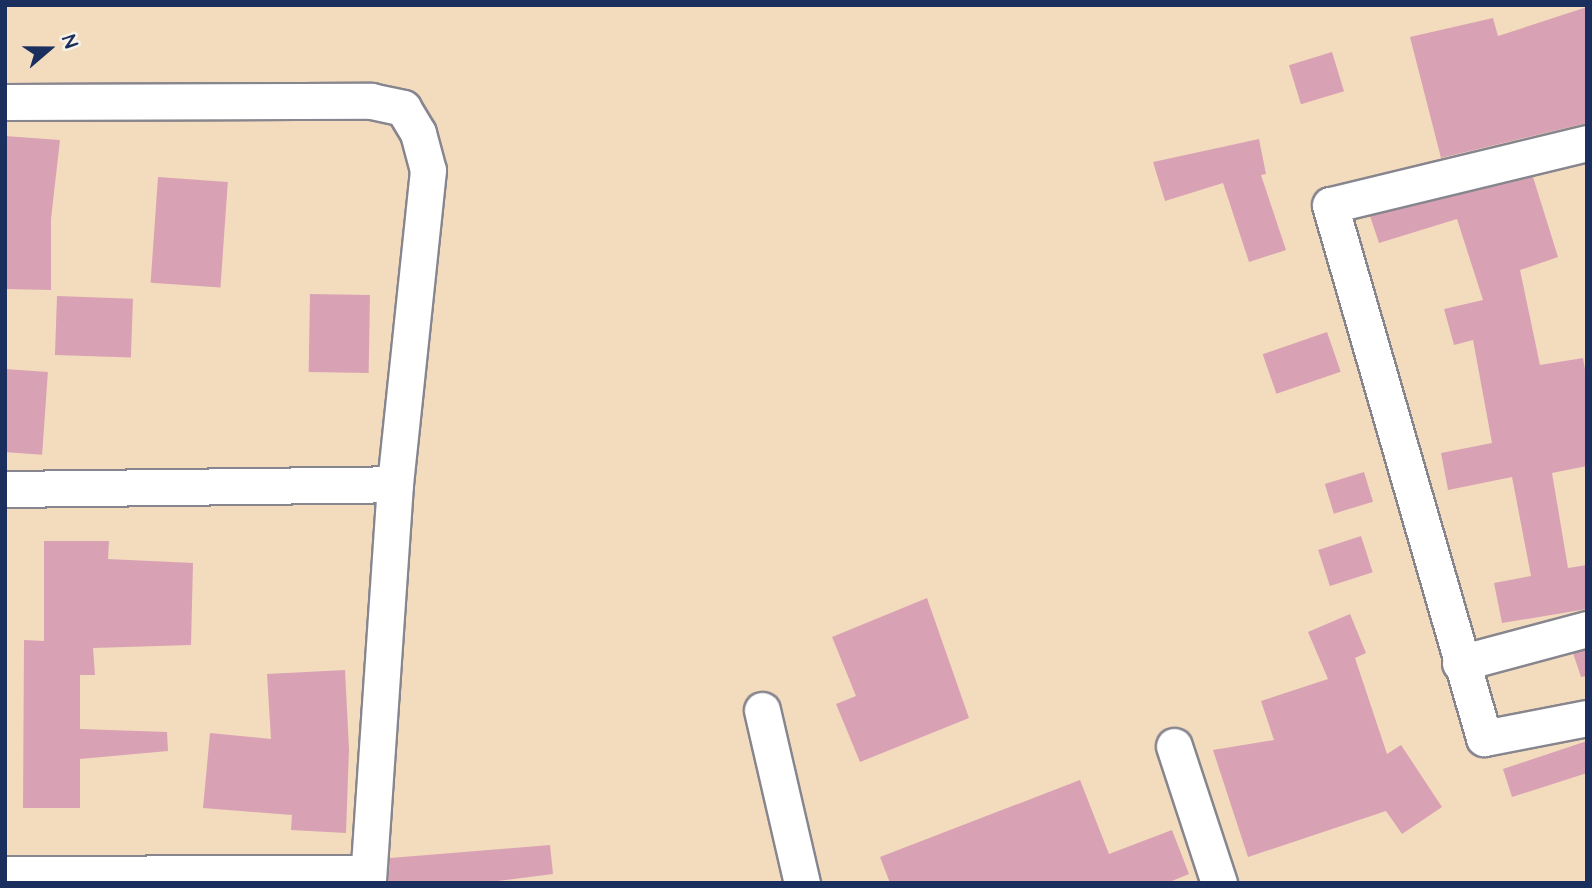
<!DOCTYPE html>
<html>
<head>
<meta charset="utf-8">
<style>
  body { margin:0 }
  #map { position:relative; width:1592px; height:888px; overflow:hidden; background:#f3dbbe; font-family:"Architects Daughter",sans-serif }
  div>[style] { position:absolute }
  [style*='--x'] { left:calc(var(--x)*1px); top:calc(var(--y)*1px); width:calc(var(--w)*1px); rotate:calc(var(--a)*1deg) }
  .building>* { inset:0; background:#d9a2b4; transform-origin:0 0 }
  .roads { filter:drop-shadow(2px 0 #87858e) drop-shadow(-2px 0 #87858e) drop-shadow(0 2px #87858e) drop-shadow(0 -2px #87858e) }
  .minor>* { height:35px; margin:-17.5px; padding:0 17.5px; transform-origin:17.5px; border-radius:17.5px; background:#fff }
  span { translate:-50% -50%; white-space:nowrap; text-align:center; line-height:1.15; -webkit-text-stroke:6px #f7f3e8; paint-order:stroke }
  .frame { position:absolute; inset:0; border:7px solid #1b2f5e; pointer-events:none }
  .north { position:absolute; left:14px; top:14px; width:70px; height:70px; -webkit-text-stroke:5px #f7f3e8; paint-order:stroke; rotate:70deg; font-size:19px; font-weight:700; line-height:28px; text-align:center; color:#1b2f5e }
  .north::after { content:''; display:block; margin:auto; width:24px; height:32px; background:#1b2f5e; clip-path:polygon(50% 0,100% 100%,50% 72%,0 100%) }
</style>
</head>
<body>
<div id="map">
  <div class="building">
    <div style="clip-path:polygon(1587px 7px,1587px 123px,1441px 158px,1410px 37px,1493px 18px,1498px 36px)"></div>
    <div style="left:1332px;top:52px;width:41px;height:45px;rotate:73deg"></div>
    <div style="clip-path:polygon(5px 136px,60px 140px,51px 219px,51px 290px,5px 289px)"></div>
    <div style="clip-path:polygon(1259px 139px,1266px 174px,1261px 175px,1286px 250px,1249px 262px,1223px 183px,1165px 201px,1153px 162px)"></div>
    <div style="left:158px;top:177px;width:70px;height:106px;rotate:4deg"></div>
    <div style="clip-path:polygon(1533px 177px,1558px 257px,1520px 270px,1540px 365px,1583px 358px,1587px 381px,1587px 466px,1552px 473px,1568px 568px,1587px 565px,1587px 609px,1502px 623px,1494px 583px,1531px 576px,1512px 477px,1448px 490px,1441px 453px,1492px 443px,1473px 340px,1454px 345px,1444px 309px,1483px 300px,1457px 219px,1379px 243px,1370px 216px)"></div>
    <div style="left:310px;top:294px;width:60px;height:78px;rotate:1deg"></div>
    <div style="left:57px;top:296px;width:76px;height:59px;rotate:2deg"></div>
    <div style="left:1327px;top:332px;width:42px;height:68px;rotate:71deg"></div>
    <div style="left:5px;top:369px;width:43px;height:83px;rotate:4deg"></div>
    <div style="left:1364px;top:472px;width:31px;height:41px;rotate:73deg"></div>
    <div style="left:1361px;top:536px;width:38px;height:45px;rotate:72deg"></div>
    <div style="clip-path:polygon(44px 541px,109px 541px,108px 559px,193px 563px,191px 645px,93px 648px,95px 675px,80px 675px,80px 729px,167px 732px,168px 751px,80px 759px,80px 808px,23px 808px,24px 640px,44px 641px)"></div>
    <div style="clip-path:polygon(927px 598px,969px 718px,860px 762px,836px 704px,856px 696px,832px 637px)"></div>
    <div style="clip-path:polygon(1350px 614px,1366px 653px,1355px 658px,1387px 754px,1401px 745px,1442px 807px,1402px 834px,1386px 811px,1248px 857px,1213px 750px,1274px 740px,1261px 701px,1328px 679px,1308px 632px)"></div>
    <div style="clip-path:polygon(1587px 650px,1587px 676px,1581px 677px,1573px 653px)"></div>
    <div style="clip-path:polygon(345px 670px,349px 749px,346px 833px,291px 830px,292px 815px,203px 808px,210px 733px,271px 739px,267px 674px)"></div>
    <div style="clip-path:polygon(1587px 741px,1587px 773px,1512px 797px,1503px 769px)"></div>
    <div style="clip-path:polygon(1080px 780px,1109px 854px,1172px 830px,1189px 874px,1167px 883px,890px 883px,880px 857px)"></div>
    <div style="clip-path:polygon(550px 845px,553px 874px,481px 883px,388px 883px,390px 858px)"></div>
  </div>
  <div class="roads">
    <div class="minor">
      <div style="--x:5;--y:102;--w:366;--a:-0.2"></div>
      <div style="--x:371;--y:101;--w:33;--a:12"></div>
      <div style="--x:403;--y:108;--w:29;--a:59"></div>
      <div style="--x:418;--y:133;--w:38;--a:75"></div>
      <div style="--x:428;--y:170;--w:316;--a:96"></div>
      <div style="--x:395;--y:484;--w:400;--a:93.9"></div>
      <div style="--x:1587;--y:143;--w:264;--a:166.4"></div>
      <div style="--x:1330;--y:205;--w:555;--a:73.88"></div>
      <div style="--x:1484;--y:738;--w:105;--a:-11"></div>
      <div style="--x:5;--y:489;--w:390;--a:-0.7"></div>
      <div style="--x:1460;--y:663;--w:131;--a:-15"></div>
      <div style="--x:762;--y:710;--w:178;--a:77"></div>
      <div style="--x:1174;--y:746;--w:144;--a:71.8"></div>
      <div style="--x:5;--y:874;--w:363;--a:-0.2"></div>
    </div>
  </div>
  <div class="frame"></div>
  <div class="north">N</div>
</div>
</body>
</html>
